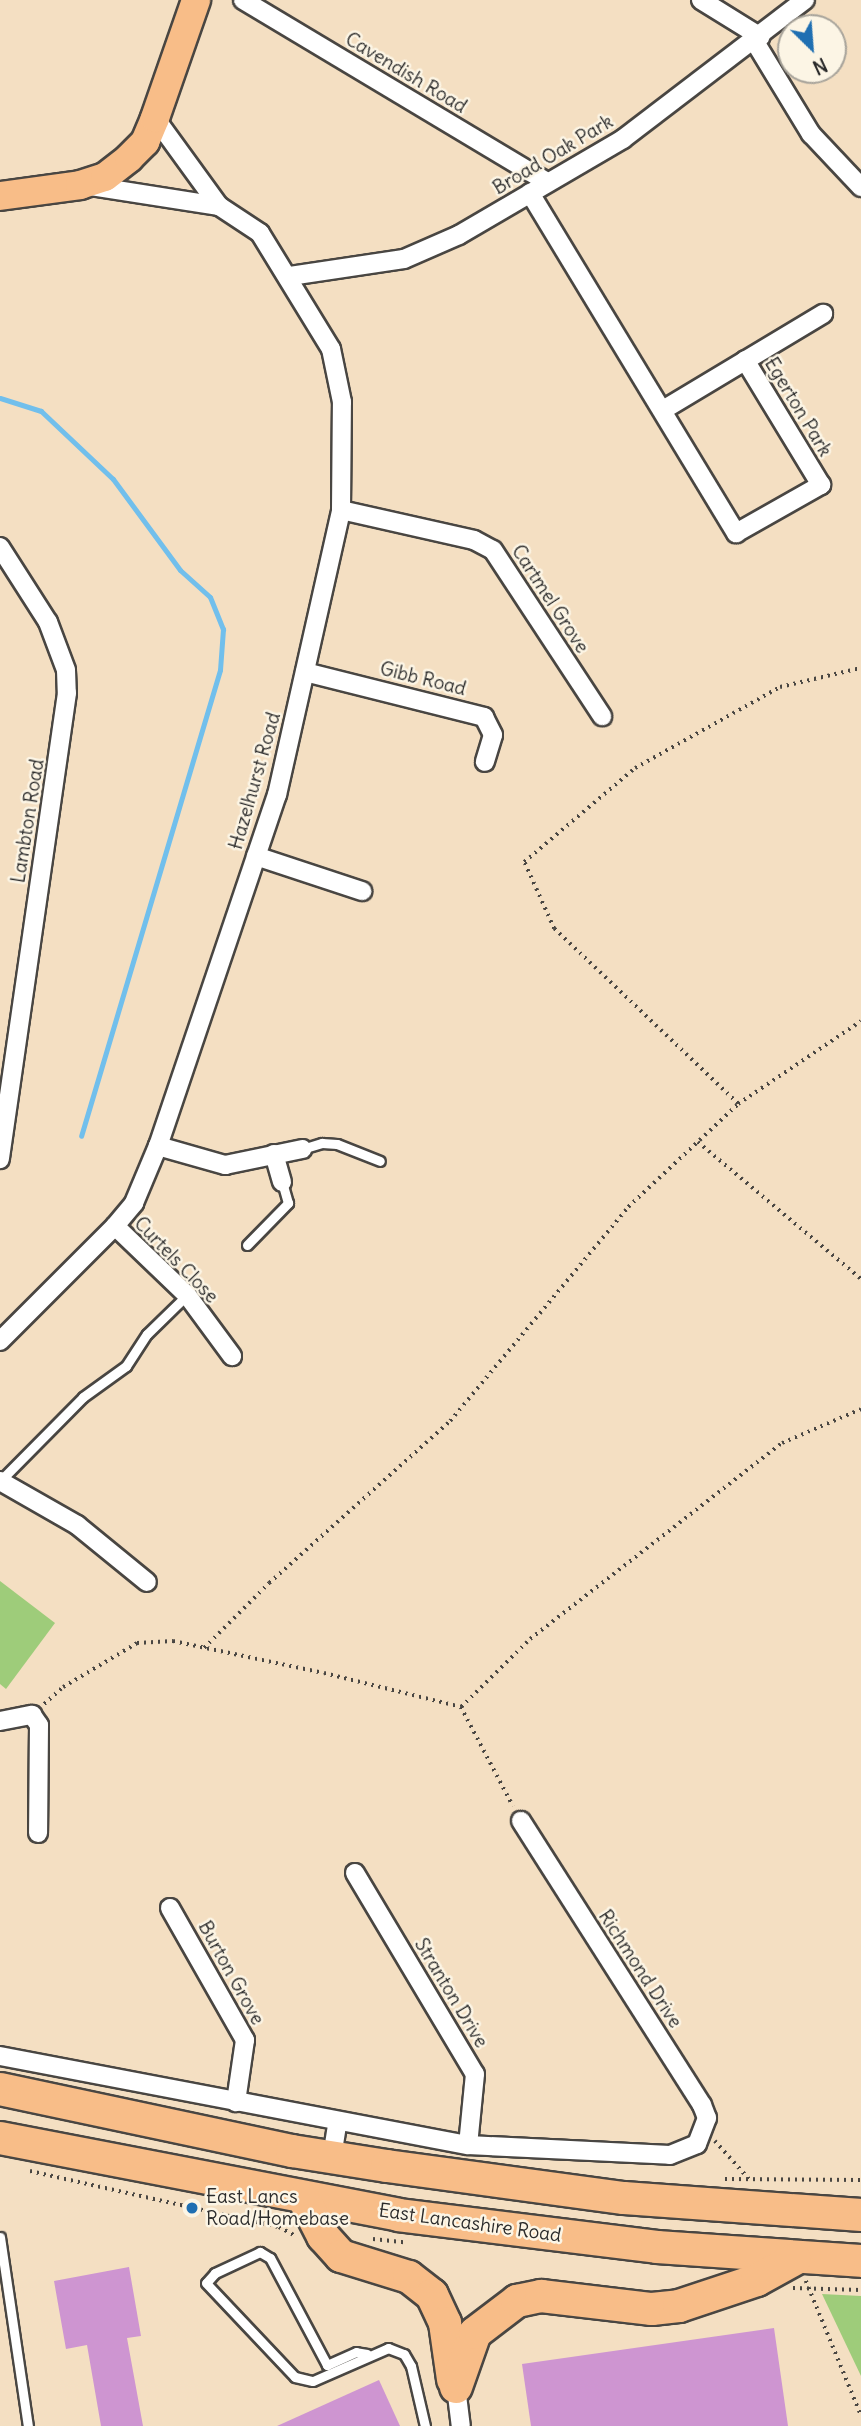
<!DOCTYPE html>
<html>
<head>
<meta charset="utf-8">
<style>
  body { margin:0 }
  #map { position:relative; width:861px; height:2426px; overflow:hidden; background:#f4dfc2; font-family:Delius,sans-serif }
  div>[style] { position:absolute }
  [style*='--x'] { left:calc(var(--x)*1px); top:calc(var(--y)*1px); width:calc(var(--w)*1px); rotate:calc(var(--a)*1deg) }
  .green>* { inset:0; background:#9ecc7a }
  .stream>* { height:5px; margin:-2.5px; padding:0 2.5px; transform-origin:2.5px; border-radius:2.5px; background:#71bfec }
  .building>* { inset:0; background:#ce95d1 }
  .path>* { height:3.5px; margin-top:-1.75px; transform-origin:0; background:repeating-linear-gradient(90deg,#494642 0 2px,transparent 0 7px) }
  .roads { filter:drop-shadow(2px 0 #494642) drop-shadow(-2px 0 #494642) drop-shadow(0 2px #494642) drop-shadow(0 -2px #494642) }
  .lane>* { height:9px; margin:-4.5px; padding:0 4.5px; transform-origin:4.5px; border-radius:4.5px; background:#fff }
  .street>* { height:18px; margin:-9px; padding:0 9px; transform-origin:9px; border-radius:9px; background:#fff }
  .primary>* { height:28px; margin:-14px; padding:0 14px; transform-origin:14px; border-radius:14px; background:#f8bd88 }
  .highway>* { height:32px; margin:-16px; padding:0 16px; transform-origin:16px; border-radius:16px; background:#f8bd88 }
  .dots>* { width:19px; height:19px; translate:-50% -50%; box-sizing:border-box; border:4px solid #fcf5e5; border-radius:50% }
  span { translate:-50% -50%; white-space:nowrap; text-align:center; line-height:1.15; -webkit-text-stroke:5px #fcf5e5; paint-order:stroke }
  .street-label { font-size:19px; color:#2b2b2b }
  .poi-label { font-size:19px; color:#2b2b2b }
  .left { translate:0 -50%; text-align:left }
  .north { position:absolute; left:777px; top:14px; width:70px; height:70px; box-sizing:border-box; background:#fcf5e5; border:2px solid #a8a49b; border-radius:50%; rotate:155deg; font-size:19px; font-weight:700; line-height:28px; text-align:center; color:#2b2b2b }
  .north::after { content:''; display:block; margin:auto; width:24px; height:32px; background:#1f6fb2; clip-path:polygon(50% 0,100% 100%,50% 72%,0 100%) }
</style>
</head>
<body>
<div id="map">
  <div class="green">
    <div style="clip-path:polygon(0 1581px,55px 1623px,6px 1689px,0 1684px)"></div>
    <div style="clip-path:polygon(822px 2294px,861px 2296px,861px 2376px)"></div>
  </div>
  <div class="stream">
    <div style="--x:0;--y:398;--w:43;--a:17.6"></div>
    <div style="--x:41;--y:411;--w:99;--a:43.4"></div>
    <div style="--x:113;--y:479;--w:113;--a:53.6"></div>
    <div style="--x:180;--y:570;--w:40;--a:42"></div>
    <div style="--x:210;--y:597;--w:35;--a:68"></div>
    <div style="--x:223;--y:629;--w:41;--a:94.2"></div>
    <div style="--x:220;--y:670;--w:486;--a:106.6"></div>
  </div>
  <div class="building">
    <div style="clip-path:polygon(129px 2267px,141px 2336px,127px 2338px,143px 2426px,101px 2426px,87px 2345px,66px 2349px,54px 2281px)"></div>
    <div style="clip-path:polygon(774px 2328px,788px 2426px,531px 2426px,522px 2364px)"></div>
    <div style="clip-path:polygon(379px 2380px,400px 2426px,277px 2426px)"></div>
  </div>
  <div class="path">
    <div style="--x:738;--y:1104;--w:254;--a:-136.4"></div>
    <div style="--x:554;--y:929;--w:73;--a:-114.1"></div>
    <div style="--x:524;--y:862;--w:145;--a:-40.3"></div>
    <div style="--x:635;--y:768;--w:166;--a:-29.2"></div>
    <div style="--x:780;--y:687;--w:83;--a:-13.2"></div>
    <div style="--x:698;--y:1142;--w:213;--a:40"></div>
    <div style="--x:204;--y:1648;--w:92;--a:-45"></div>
    <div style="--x:269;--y:1583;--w:243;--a:-41.8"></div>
    <div style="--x:450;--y:1421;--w:278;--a:-50.2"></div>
    <div style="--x:628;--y:1207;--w:151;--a:-43.1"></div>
    <div style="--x:738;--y:1104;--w:148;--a:-34"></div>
    <div style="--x:44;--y:1704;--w:25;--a:-42"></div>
    <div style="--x:63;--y:1687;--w:86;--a:-30.7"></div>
    <div style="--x:137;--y:1643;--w:36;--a:-3"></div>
    <div style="--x:173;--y:1641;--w:154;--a:12"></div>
    <div style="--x:324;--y:1673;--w:141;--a:13.9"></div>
    <div style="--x:461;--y:1707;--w:112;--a:62.3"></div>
    <div style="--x:461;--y:1707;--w:97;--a:-44.6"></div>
    <div style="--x:530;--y:1639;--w:319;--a:-37.9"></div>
    <div style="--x:782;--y:1443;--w:86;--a:-23.3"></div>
    <div style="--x:715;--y:2141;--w:51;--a:48.2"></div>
    <div style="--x:30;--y:2171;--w:255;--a:12.7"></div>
    <div style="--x:279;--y:2227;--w:17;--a:28"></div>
    <div style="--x:725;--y:2179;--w:136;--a:0.4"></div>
    <div style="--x:373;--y:2239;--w:31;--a:6"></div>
    <div style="--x:806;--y:2281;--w:145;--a:67.7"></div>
    <div style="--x:793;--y:2288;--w:68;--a:1.7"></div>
  </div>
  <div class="roads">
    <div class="lane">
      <div style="--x:302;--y:1149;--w:21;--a:-17"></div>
      <div style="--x:322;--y:1143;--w:15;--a:4"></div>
      <div style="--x:337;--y:1144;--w:46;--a:21.6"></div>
      <div style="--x:247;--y:1245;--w:59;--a:-45.7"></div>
      <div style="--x:288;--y:1203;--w:22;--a:-106"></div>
      <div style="--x:0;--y:1481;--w:118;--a:-45.3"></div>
      <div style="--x:83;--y:1397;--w:53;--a:-35.8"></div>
      <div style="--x:126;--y:1366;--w:38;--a:-57"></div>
      <div style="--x:147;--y:1334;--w:56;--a:-44.3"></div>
      <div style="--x:0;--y:2237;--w:191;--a:81.6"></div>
      <div style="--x:367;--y:2354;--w:11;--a:-170"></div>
      <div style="--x:356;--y:2352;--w:32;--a:156"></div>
      <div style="--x:327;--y:2365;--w:121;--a:-118"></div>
      <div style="--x:270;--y:2258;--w:12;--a:-149"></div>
      <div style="--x:260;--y:2252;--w:50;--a:155"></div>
      <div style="--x:215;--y:2273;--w:13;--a:132"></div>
      <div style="--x:206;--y:2283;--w:129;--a:46.6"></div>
      <div style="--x:295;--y:2377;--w:18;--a:13"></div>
      <div style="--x:313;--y:2381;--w:82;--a:-23.7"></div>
      <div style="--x:388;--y:2348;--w:17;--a:21"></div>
      <div style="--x:404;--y:2354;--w:14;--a:60"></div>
      <div style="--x:411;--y:2366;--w:62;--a:76.9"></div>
    </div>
    <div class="street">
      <div style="--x:243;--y:0;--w:354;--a:30.9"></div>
      <div style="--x:701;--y:0;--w:70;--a:31.7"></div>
      <div style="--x:755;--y:42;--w:108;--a:58.7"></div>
      <div style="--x:811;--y:134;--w:73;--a:46.7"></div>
      <div style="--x:91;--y:186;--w:130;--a:8.9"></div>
      <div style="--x:530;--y:193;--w:398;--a:58.8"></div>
      <div style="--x:736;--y:533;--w:98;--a:-29.5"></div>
      <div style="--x:821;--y:485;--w:146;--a:-121.3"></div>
      <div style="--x:290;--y:276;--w:115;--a:-8.5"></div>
      <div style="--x:404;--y:259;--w:60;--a:-23.6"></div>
      <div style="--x:459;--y:235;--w:190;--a:-30.3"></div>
      <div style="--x:623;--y:139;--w:229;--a:-37.4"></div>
      <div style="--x:663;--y:410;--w:187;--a:-31"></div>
      <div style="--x:341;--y:510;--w:136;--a:12.7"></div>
      <div style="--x:474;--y:540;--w:21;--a:28"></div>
      <div style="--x:493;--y:550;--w:199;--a:56.7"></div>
      <div style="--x:0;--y:547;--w:89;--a:57.4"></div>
      <div style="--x:48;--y:622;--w:51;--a:69.4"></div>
      <div style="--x:66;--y:670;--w:23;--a:88"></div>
      <div style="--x:67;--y:693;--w:471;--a:98.2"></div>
      <div style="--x:305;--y:672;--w:185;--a:14.1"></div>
      <div style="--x:484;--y:717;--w:20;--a:63"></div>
      <div style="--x:493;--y:735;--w:28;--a:107"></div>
      <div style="--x:256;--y:856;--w:112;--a:18.3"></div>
      <div style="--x:158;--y:1146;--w:70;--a:15.8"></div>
      <div style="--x:225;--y:1165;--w:79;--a:-11.7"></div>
      <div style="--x:274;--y:1154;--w:29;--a:74"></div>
      <div style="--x:115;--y:1226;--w:100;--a:43.8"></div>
      <div style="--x:187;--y:1295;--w:76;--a:53.6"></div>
      <div style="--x:0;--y:1341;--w:163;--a:-45"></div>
      <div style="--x:115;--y:1226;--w:30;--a:-50"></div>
      <div style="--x:134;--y:1203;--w:62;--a:-67.2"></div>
      <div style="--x:158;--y:1146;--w:371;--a:-71.3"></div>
      <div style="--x:277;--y:795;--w:292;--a:-77.3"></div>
      <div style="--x:341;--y:510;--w:108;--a:-89.5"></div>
      <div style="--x:342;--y:402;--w:54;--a:-101.7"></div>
      <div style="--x:331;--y:349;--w:136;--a:-121.5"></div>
      <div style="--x:260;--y:233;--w:49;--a:-146.6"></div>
      <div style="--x:219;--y:206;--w:109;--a:-126"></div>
      <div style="--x:0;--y:1481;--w:89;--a:29.7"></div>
      <div style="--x:77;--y:1525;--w:90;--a:39.2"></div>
      <div style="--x:0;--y:1721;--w:33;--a:-11"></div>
      <div style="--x:32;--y:1715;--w:12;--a:55"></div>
      <div style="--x:39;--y:1725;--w:108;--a:90.5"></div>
      <div style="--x:355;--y:1873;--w:234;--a:59.2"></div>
      <div style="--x:475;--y:2074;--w:71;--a:95.6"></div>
      <div style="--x:170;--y:1908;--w:152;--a:60.4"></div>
      <div style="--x:245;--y:2040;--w:63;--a:98.3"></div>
      <div style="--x:0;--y:2056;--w:476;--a:10.8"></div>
      <div style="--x:468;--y:2145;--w:202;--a:2.8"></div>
      <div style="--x:670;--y:2155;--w:29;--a:-22"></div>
      <div style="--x:697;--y:2144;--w:28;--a:-69"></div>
      <div style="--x:707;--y:2118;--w:14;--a:-111"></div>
      <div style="--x:702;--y:2105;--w:337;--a:-122.5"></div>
      <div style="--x:332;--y:2157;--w:36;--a:-81"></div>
      <div style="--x:456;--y:2387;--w:39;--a:83"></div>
    </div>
    <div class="primary">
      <div style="--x:0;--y:196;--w:81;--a:-7.8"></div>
      <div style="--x:80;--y:185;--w:26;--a:-18"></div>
      <div style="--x:105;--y:177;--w:31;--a:-38"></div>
      <div style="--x:129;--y:158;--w:23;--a:-45"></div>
      <div style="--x:145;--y:142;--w:26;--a:-67"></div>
      <div style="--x:155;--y:118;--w:125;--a:-70.8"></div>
    </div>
    <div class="highway">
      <div style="--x:0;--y:2089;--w:299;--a:12"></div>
      <div style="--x:292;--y:2151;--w:96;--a:9"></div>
      <div style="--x:387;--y:2166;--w:239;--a:7.7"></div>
      <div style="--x:624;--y:2198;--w:238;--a:4.1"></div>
      <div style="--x:0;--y:2138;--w:405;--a:10.9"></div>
      <div style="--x:398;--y:2215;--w:261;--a:7"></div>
      <div style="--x:657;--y:2247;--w:204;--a:3.9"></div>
      <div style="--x:304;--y:2199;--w:42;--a:62.8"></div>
      <div style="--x:323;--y:2236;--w:27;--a:48"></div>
      <div style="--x:341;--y:2256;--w:71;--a:17.2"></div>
      <div style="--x:409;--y:2277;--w:29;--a:38"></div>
      <div style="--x:432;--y:2295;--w:31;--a:65"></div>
      <div style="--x:445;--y:2323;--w:57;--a:81.9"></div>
      <div style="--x:456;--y:2387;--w:57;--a:-70.6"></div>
      <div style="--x:475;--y:2333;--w:53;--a:-37.3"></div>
      <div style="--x:517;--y:2301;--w:25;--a:-12"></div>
      <div style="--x:541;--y:2296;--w:112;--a:6.7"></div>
      <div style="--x:652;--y:2309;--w:27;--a:-6"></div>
      <div style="--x:679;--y:2306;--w:82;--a:-18.4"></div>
      <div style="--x:757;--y:2280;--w:43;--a:-28.9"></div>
    </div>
  </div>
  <div class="dots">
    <div style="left:192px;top:2208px;background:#1f6fb2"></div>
  </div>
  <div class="street-label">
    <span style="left:406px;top:73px;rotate:31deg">Cavendish Road</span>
    <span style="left:553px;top:155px;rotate:-31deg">Broad Oak Park</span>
    <span style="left:798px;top:407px;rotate:59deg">Egerton Park</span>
    <span style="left:550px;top:599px;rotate:57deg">Cartmel Grove</span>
    <span style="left:423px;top:679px;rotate:14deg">Gibb Road</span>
    <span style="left:255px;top:781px;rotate:-74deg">Hazelhurst Road</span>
    <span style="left:28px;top:821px;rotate:-81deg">Lambton Road</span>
    <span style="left:176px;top:1260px;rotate:46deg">Curtels Close</span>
    <span style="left:640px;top:1969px;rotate:57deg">Richmond Drive</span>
    <span style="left:231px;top:1973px;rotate:61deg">Burton Grove</span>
    <span style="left:451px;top:1993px;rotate:59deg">Stranton Drive</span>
    <span style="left:470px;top:2223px;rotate:8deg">East Lancashire Road</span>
  </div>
  <div class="poi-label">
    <span class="left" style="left:206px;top:2208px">East Lancs<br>Road/Homebase</span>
  </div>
  <div class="north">N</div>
</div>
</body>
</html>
